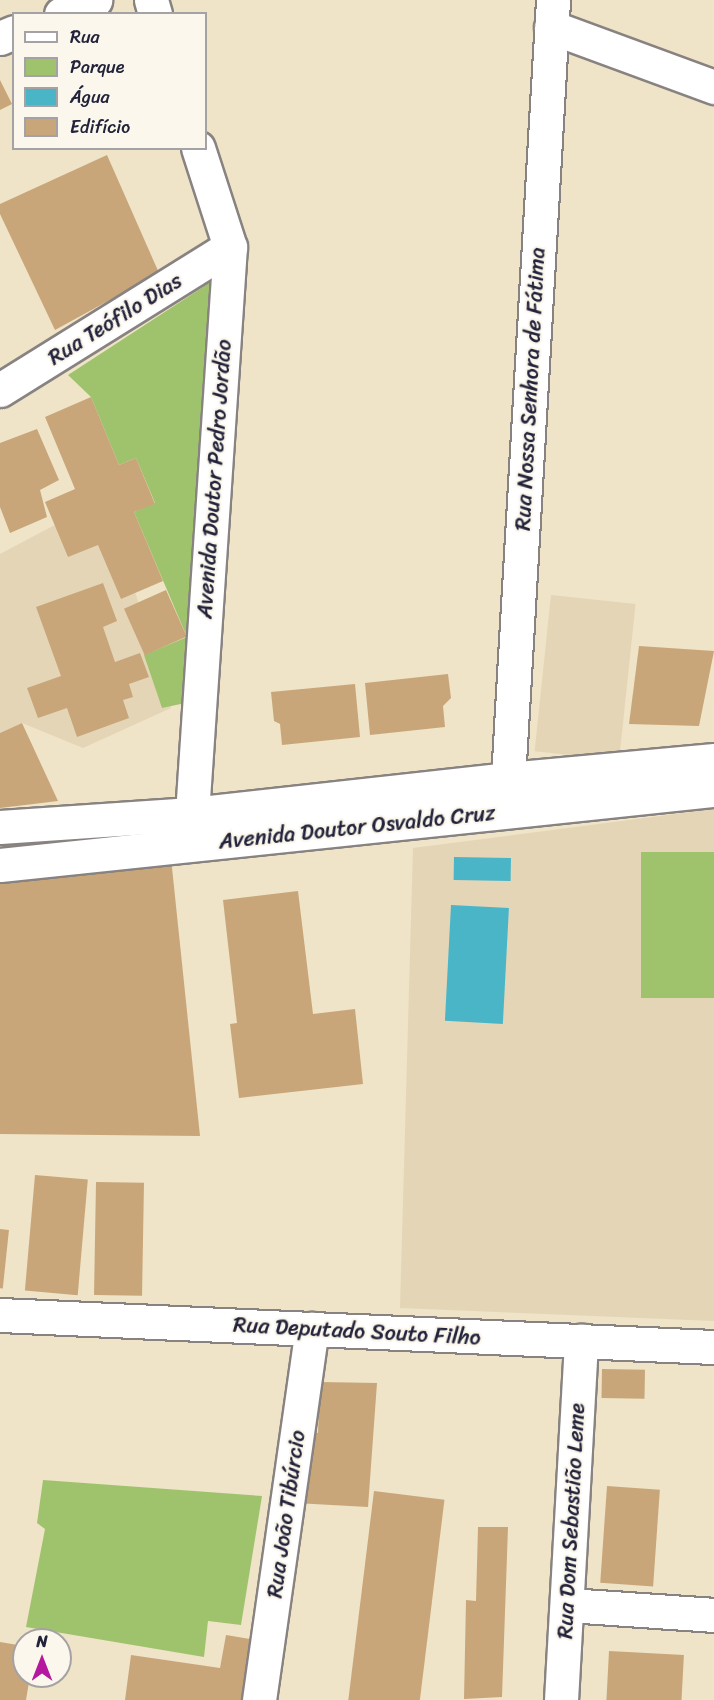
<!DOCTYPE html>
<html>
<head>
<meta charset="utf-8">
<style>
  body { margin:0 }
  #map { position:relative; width:714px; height:1700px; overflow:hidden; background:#efe4c7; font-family:Sriracha,sans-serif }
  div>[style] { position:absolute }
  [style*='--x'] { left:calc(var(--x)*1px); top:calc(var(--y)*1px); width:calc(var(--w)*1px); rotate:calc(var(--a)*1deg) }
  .built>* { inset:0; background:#e4d5b7; transform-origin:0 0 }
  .green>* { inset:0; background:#9fc36d; transform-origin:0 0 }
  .water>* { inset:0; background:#4ab5c7; transform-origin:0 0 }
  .building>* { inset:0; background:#c8a67a; transform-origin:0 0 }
  .roads { filter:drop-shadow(2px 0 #888381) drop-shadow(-2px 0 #888381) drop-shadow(0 2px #888381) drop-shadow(0 -2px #888381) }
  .minor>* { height:33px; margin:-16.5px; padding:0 16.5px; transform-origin:16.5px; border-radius:16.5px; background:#fff }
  span { translate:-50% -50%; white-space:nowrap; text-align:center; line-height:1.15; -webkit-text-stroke:4.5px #fbf7ec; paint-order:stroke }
  .street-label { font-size:22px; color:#22223b }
  .legend { position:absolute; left:12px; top:12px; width:195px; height:138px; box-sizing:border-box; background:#fbf7ec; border:2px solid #a4a2a5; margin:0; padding:8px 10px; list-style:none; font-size:18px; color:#22223b }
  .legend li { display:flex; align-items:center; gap:12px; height:30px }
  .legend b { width:30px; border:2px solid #a4a2a5 }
  .north { position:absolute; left:12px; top:1628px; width:60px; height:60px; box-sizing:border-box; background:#fbf7ec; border:2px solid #a4a2a5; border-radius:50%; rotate:0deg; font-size:16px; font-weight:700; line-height:24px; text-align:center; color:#22223b }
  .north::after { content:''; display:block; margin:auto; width:21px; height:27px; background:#b5179e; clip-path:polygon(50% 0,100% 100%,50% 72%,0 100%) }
</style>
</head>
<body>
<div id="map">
  <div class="built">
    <div style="clip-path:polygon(106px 498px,171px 708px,83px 748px,22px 723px,0 733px,0 554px)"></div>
    <div style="left:551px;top:595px;width:85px;height:157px;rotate:6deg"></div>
    <div style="clip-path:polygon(714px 809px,714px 1321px,400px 1308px,413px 848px)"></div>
  </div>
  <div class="green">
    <div style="clip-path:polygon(220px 276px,190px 702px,162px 708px,144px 655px,187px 637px,134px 512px,155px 503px,136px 458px,119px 465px,91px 397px,68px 375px)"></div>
    <div style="left:714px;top:852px;width:146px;height:73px;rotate:90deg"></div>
    <div style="clip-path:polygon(43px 1480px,262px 1496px,241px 1625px,208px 1621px,204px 1657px,26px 1627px,45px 1529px,37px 1523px)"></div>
  </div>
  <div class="water">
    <div style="left:454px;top:857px;width:57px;height:23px;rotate:1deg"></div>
    <div style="left:451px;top:905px;width:58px;height:116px;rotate:3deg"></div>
  </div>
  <div class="building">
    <div style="clip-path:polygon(0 80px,12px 104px,0 110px)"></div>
    <div style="clip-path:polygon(107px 155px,159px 273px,55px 330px,0 214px,0 204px)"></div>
    <div style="clip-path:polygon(91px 397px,119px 465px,136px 458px,155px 504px,134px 512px,163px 581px,121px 599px,98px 545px,68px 557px,45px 502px,75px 489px,45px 417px)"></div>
    <div style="clip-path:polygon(37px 429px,59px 480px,40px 490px,47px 517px,10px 533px,0 507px,0 443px)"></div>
    <div style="clip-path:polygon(103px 583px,117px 621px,103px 627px,115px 662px,140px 653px,149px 677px,129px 684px,133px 697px,123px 700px,129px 718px,77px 737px,67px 708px,38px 718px,27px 688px,61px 676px,36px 607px)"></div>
    <div style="left:166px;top:590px;width:51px;height:46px;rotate:66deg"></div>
    <div style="clip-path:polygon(639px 646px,714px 651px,699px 726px,629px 724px)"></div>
    <div style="clip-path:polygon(448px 674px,451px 698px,443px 706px,445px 727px,370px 735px,365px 683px)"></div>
    <div style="clip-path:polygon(355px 684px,360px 737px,282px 745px,280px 724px,274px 721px,271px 692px)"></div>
    <div style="clip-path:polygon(22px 723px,58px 801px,0 808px,0 733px)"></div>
    <div style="clip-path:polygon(171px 858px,200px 1136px,0 1134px,0 875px)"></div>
    <div style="clip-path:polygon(298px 891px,313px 1014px,355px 1009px,363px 1084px,239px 1098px,230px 1024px,237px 1023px,223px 900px)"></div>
    <div style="left:35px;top:1175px;width:53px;height:116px;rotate:5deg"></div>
    <div style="left:96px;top:1182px;width:48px;height:113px;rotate:1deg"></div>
    <div style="left:0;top:1229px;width:9px;height:59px;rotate:6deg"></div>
    <div style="left:602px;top:1369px;width:43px;height:29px;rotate:1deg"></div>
    <div style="clip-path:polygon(320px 1382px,377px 1383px,368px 1507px,295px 1503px,306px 1432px,318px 1433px)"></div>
    <div style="left:607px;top:1486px;width:53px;height:97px;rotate:4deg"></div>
    <div style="left:374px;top:1491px;width:71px;height:211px;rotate:7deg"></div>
    <div style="clip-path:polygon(478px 1527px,508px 1527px,502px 1697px,464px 1699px,466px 1600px,476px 1601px)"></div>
    <div style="clip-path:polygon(226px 1635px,256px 1640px,248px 1700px,125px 1700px,131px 1655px,220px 1668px)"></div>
    <div style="clip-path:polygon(0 1642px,24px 1646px,24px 1676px,30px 1676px,26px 1700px,0 1700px)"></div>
    <div style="left:609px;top:1651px;width:75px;height:49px;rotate:3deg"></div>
  </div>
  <div class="roads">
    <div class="minor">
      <div style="--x:151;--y:0;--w:15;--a:74"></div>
      <div style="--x:61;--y:14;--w:37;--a:-22"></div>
      <div style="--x:551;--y:27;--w:174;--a:20.2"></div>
      <div style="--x:0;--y:38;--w:15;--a:-23"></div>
      <div style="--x:0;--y:390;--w:271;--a:-31.9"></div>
      <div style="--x:508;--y:779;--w:780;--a:-86.69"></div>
      <div style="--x:192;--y:814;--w:568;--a:-86.17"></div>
      <div style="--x:230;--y:247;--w:104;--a:-107.9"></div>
      <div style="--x:0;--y:827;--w:192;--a:-3.9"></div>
      <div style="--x:192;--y:814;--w:318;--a:-6.3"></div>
      <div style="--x:508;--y:779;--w:207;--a:-5.3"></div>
      <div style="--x:0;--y:865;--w:718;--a:-6"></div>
      <div style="--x:0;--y:1315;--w:715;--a:2.57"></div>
      <div style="--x:568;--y:1605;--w:146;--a:3.9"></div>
      <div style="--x:259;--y:1700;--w:375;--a:-81.9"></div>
      <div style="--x:561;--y:1700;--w:360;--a:-86.8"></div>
    </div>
  </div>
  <div class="street-label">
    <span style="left:115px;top:319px;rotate:-32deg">Rua Teófilo Dias</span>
    <span style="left:530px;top:389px;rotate:-87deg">Rua Nossa Senhora de Fátima</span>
    <span style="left:214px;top:479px;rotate:-86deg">Avenida Doutor Pedro Jordão</span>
    <span style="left:357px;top:827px;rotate:-6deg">Avenida Doutor Osvaldo Cruz</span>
    <span style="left:357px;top:1331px;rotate:3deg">Rua Deputado Souto Filho</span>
    <span style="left:286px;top:1514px;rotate:-82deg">Rua João Tibúrcio</span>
    <span style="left:571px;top:1521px;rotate:-87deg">Rua Dom Sebastião Leme</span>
  </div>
  <ul class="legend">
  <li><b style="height:8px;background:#fff"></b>Rua</li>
  <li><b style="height:16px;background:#9fc36d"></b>Parque</li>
  <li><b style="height:16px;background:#4ab5c7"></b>Água</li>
  <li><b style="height:16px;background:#c8a67a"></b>Edifício</li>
  </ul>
  <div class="north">N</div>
</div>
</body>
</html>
